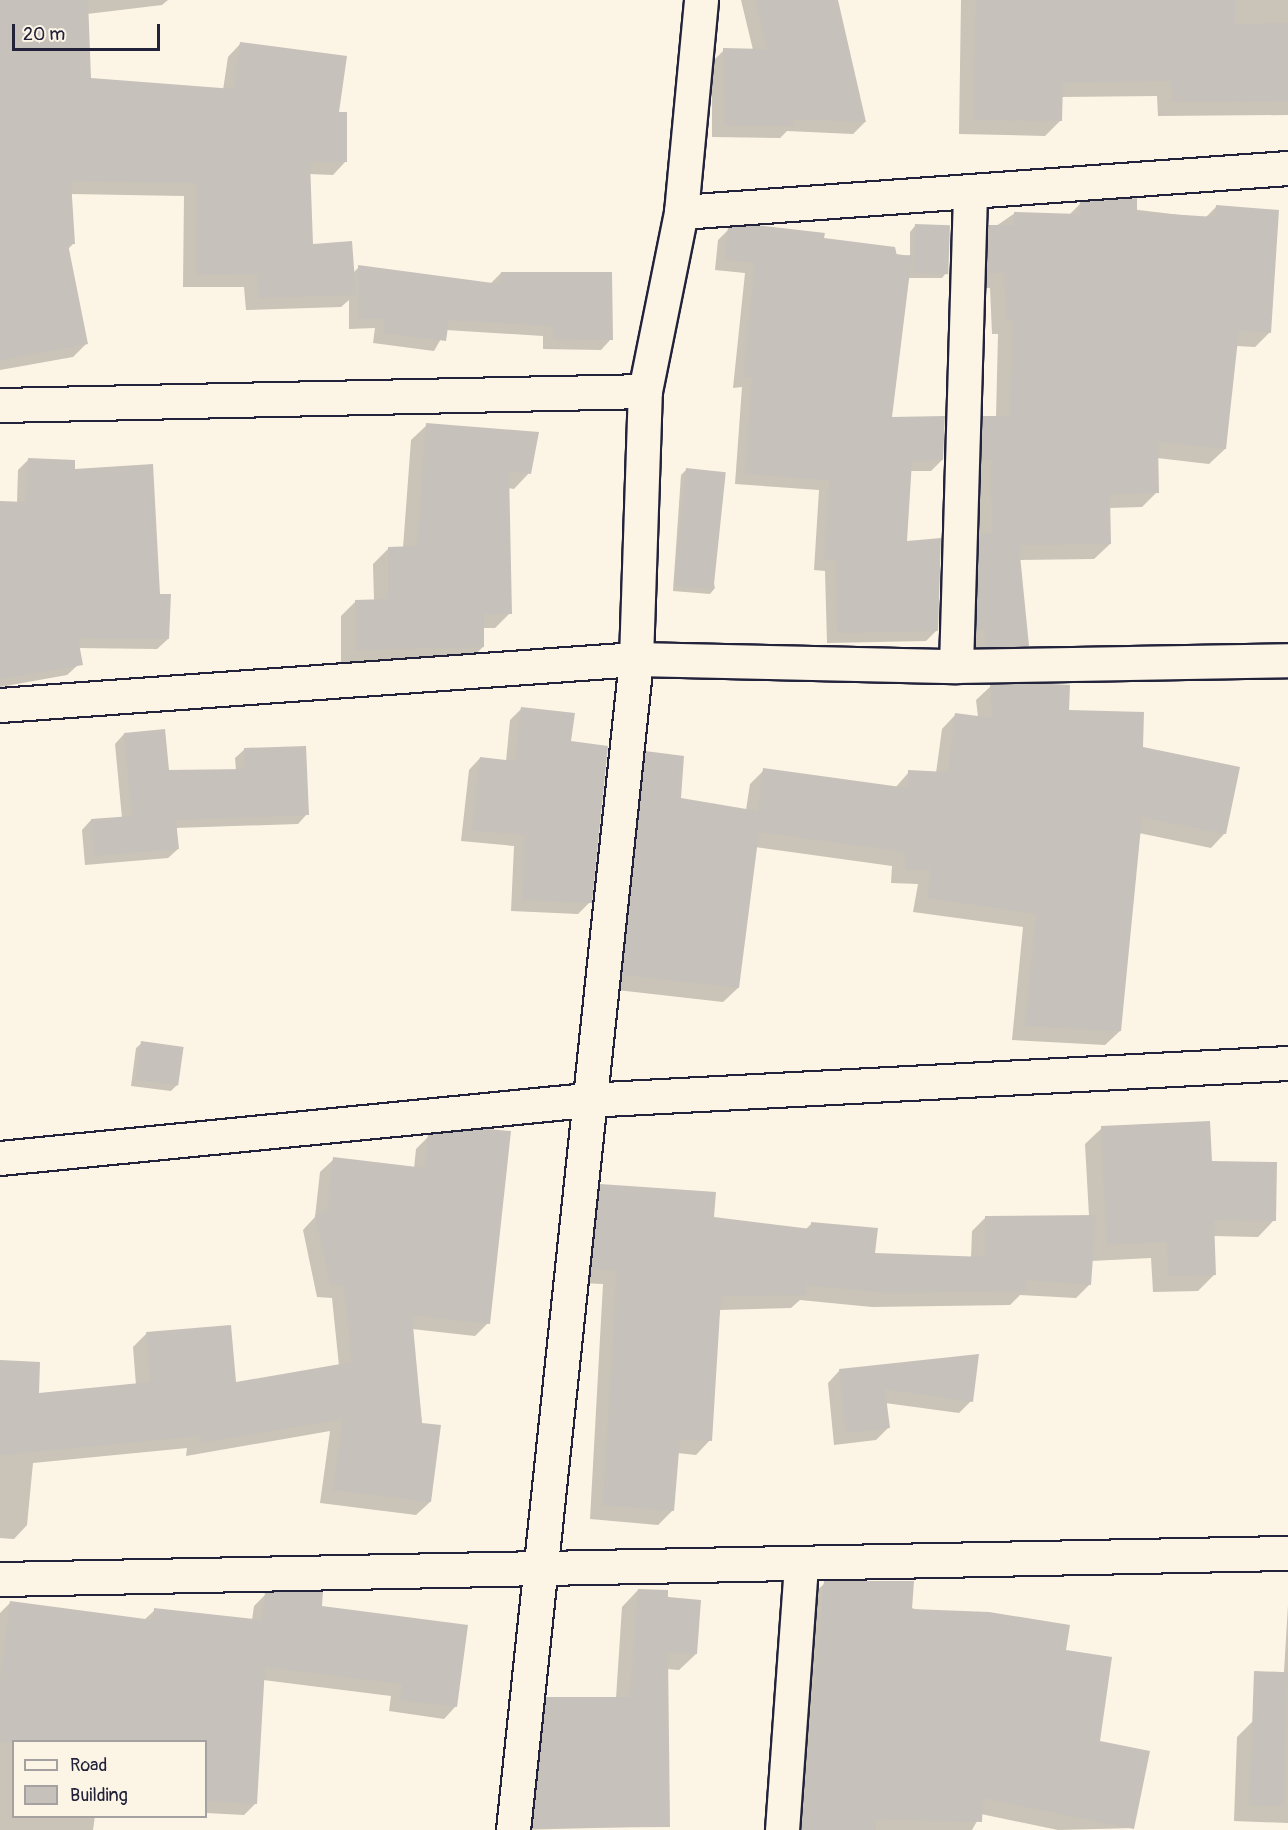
<!DOCTYPE html>
<html>
<head>
<meta charset="utf-8">
<style>
  body { margin:0 }
  #map { position:relative; width:1288px; height:1830px; overflow:hidden; background:#fcf5e5; font-family:Pangolin,sans-serif }
  div>[style] { position:absolute }
  [style*='--x'] { left:calc(var(--x)*1px); top:calc(var(--y)*1px); width:calc(var(--w)*1px); rotate:calc(var(--a)*1deg) }
  .shadow>* { inset:0; background:#0003 }
  .building>* { inset:0; background:#c6c1bb; transform-origin:0 0 }
  .roads { filter:drop-shadow(2px 0 #22223b) drop-shadow(-2px 0 #22223b) drop-shadow(0 2px #22223b) drop-shadow(0 -2px #22223b) }
  .minor>* { height:33px; margin:-16.5px; padding:0 16.5px; transform-origin:16.5px; border-radius:16.5px; background:#fcf5e5 }
  span { translate:-50% -50%; white-space:nowrap; text-align:center; line-height:1.15; -webkit-text-stroke:4.5px #fcf5e5; paint-order:stroke }
  .legend { position:absolute; left:12px; top:1740px; width:195px; height:78px; box-sizing:border-box; background:#fcf5e5; border:2px solid #a5a1a1; margin:0; padding:8px 10px; list-style:none; font-size:18px; color:#22223b }
  .legend li { display:flex; align-items:center; gap:12px; height:30px }
  .legend b { width:30px; border:2px solid #a5a1a1 }
  .scale { position:absolute; left:12px; top:24px; width:148px; height:27px; box-sizing:border-box; border:3px solid #22223b; border-top:0; padding-left:8px; font-size:18px; line-height:21px; white-space:nowrap; color:#22223b; -webkit-text-stroke:4px #fcf5e5; paint-order:stroke }
</style>
</head>
<body>
<div id="map">
  <div class="shadow">
    <div style="clip-path:polygon(0 0,168px 0,162px 5px,87px 14px,89px 79px,223px 90px,228px 57px,241px 43px,337px 113px,346px 161px,333px 175px,309px 174px,312px 245px,353px 273px,359px 267px,490px 284px,501px 273px,611px 339px,601px 350px,543px 349px,543px 336px,446px 330px,434px 351px,373px 343px,375px 328px,349px 329px,349px 300px,341px 307px,246px 310px,244px 287px,183px 287px,184px 196px,71px 194px,74px 243px,67px 250px,86px 344px,73px 357px,0 370px)"></div>
    <div style="clip-path:polygon(741px 0,836px 0,865px 122px,853px 134px,787px 131px,780px 138px,712px 137px,712px 62px,724px 50px,753px 50px)"></div>
    <div style="clip-path:polygon(961px 0,1288px 0,1288px 115px,1158px 116px,1157px 96px,1061px 97px,1060px 121px,1045px 136px,959px 134px)"></div>
    <div style="clip-path:polygon(1081px 203px,1205px 218px,1216px 207px,1270px 332px,1255px 347px,1236px 346px,1225px 449px,1209px 464px,1157px 458px,1157px 492px,1142px 507px,1109px 508px,1110px 544px,1094px 559px,1019px 560px,1028px 645px,1013px 661px,972px 661px,964px 551px,977px 538px,977px 474px,968px 433px,983px 417px,996px 417px,998px 334px,992px 334px,990px 288px,972px 288px,973px 242px,1015px 213px,1069px 215px)"></div>
    <div style="clip-path:polygon(915px 226px,947px 272px,942px 278px,907px 278px,890px 418px,942px 460px,931px 471px,910px 471px,906px 543px,937px 630px,926px 641px,827px 643px,825px 571px,814px 570px,819px 490px,735px 484px,742px 387px,733px 388px,745px 273px,715px 270px,718px 240px,729px 229px,910px 256px,910px 232px)"></div>
    <div style="clip-path:polygon(427px 425px,529px 473px,514px 489px,508px 488px,510px 613px,495px 628px,482px 628px,483px 647px,467px 662px,341px 664px,341px 616px,356px 601px,374px 601px,373px 564px,388px 549px,403px 548px,411px 440px)"></div>
    <div style="clip-path:polygon(29px 459px,73px 471px,168px 639px,157px 649px,77px 648px,78px 665px,67px 675px,0 687px,0 503px,17px 503px,18px 470px)"></div>
    <div style="clip-path:polygon(687px 469px,715px 588px,710px 594px,673px 591px,681px 475px)"></div>
    <div style="clip-path:polygon(991px 686px,1068px 712px,1142px 748px,1225px 833px,1211px 848px,1139px 833px,1120px 1031px,1105px 1045px,1012px 1040px,1023px 927px,913px 912px,918px 884px,891px 883px,892px 866px,755px 847px,738px 988px,723px 1002px,608px 989px,632px 767px,646px 753px,679px 800px,746px 810px,750px 784px,764px 770px,895px 788px,909px 772px,936px 773px,942px 729px,956px 714px,978px 717px,976px 700px)"></div>
    <div style="clip-path:polygon(522px 708px,590px 902px,578px 914px,511px 911px,514px 846px,461px 841px,469px 770px,480px 758px,506px 761px,510px 720px)"></div>
    <div style="clip-path:polygon(124px 734px,168px 772px,236px 770px,235px 758px,245px 749px,307px 814px,298px 824px,175px 828px,178px 849px,168px 858px,85px 865px,82px 830px,91px 820px,122px 818px,115px 744px)"></div>
    <div style="clip-path:polygon(142px 1043px,177px 1085px,171px 1091px,131px 1086px,136px 1048px)"></div>
    <div style="clip-path:polygon(1102px 1128px,1210px 1163px,1274px 1220px,1258px 1237px,1213px 1236px,1215px 1274px,1198px 1291px,1153px 1292px,1151px 1258px,1091px 1261px,1090px 1284px,1076px 1298px,1020px 1295px,1010px 1305px,872px 1307px,800px 1300px,791px 1308px,719px 1310px,710px 1440px,696px 1455px,677px 1453px,673px 1510px,658px 1525px,590px 1519px,603px 1284px,579px 1283px,586px 1200px,600px 1186px,712px 1218px,805px 1230px,812px 1223px,874px 1255px,971px 1258px,972px 1231px,986px 1217px,1089px 1216px,1085px 1144px)"></div>
    <div style="clip-path:polygon(429px 1136px,488px 1323px,475px 1336px,412px 1329px,430px 1502px,416px 1515px,320px 1503px,330px 1431px,186px 1456px,187px 1448px,33px 1463px,27px 1525px,14px 1539px,0 1538px,0 1361px,37px 1395px,136px 1385px,133px 1347px,146px 1334px,234px 1384px,339px 1366px,332px 1298px,317px 1297px,303px 1230px,315px 1217px,320px 1172px,334px 1159px,414px 1169px,416px 1149px)"></div>
    <div style="clip-path:polygon(840px 1370px,971px 1401px,959px 1413px,885px 1403px,888px 1428px,876px 1440px,834px 1445px,828px 1383px)"></div>
    <div style="clip-path:polygon(825px 1583px,1064px 1652px,1133px 1828px,1058px 1830px,981px 1814px,972px 1830px,788px 1830px,810px 1597px)"></div>
    <div style="clip-path:polygon(638px 1590px,666px 1599px,696px 1654px,679px 1670px,667px 1669px,668px 1826px,518px 1830px,530px 1715px,546px 1699px,616px 1698px,622px 1607px)"></div>
    <div style="clip-path:polygon(266px 1594px,320px 1607px,456px 1706px,444px 1719px,389px 1711px,391px 1696px,263px 1680px,256px 1803px,244px 1815px,206px 1813px,206px 1742px,14px 1742px,14px 1816px,95px 1816px,93px 1830px,0 1830px,0 1613px,11px 1602px,144px 1620px,155px 1610px,252px 1620px,254px 1606px)"></div>
    <div style="clip-path:polygon(1288px 1605px,1288px 1823px,1234px 1821px,1237px 1737px,1253px 1721px,1281px 1721px)"></div>
  </div>
  <div class="building">
    <div style="clip-path:polygon(0 0,88px 0,91px 78px,234px 89px,240px 42px,347px 56px,339px 112px,347px 112px,347px 162px,310px 162px,313px 244px,352px 241px,356px 295px,259px 298px,257px 274px,195px 275px,196px 183px,71px 181px,75px 244px,68px 244px,88px 344px,0 360px)"></div>
    <div style="clip-path:polygon(755px 0,838px 0,866px 122px,793px 119px,793px 126px,724px 126px,723px 48px,767px 49px)"></div>
    <div style="clip-path:polygon(976px 0,1235px 0,1235px 24px,1288px 23px,1288px 101px,1172px 102px,1171px 81px,1063px 83px,1062px 121px,973px 120px)"></div>
    <div style="clip-path:polygon(1137px 198px,1137px 212px,1215px 217px,1216px 205px,1279px 210px,1271px 333px,1239px 330px,1226px 449px,1158px 442px,1159px 493px,1110px 494px,1111px 544px,1019px 545px,1029px 646px,986px 647px,985px 630px,976px 630px,979px 534px,992px 533px,991px 460px,981px 460px,982px 416px,1010px 416px,1012px 320px,1006px 320px,1004px 273px,986px 273px,988px 225px,1014px 225px,1014px 212px,1079px 214px,1080px 202px)"></div>
    <div style="left:915px;top:224px;width:35px;height:49px;rotate:2deg"></div>
    <div style="clip-path:polygon(756px 225px,825px 233px,824px 238px,895px 247px,897px 256px,912px 255px,892px 417px,945px 416px,943px 460px,912px 461px,907px 541px,941px 538px,938px 631px,837px 633px,835px 560px,824px 560px,829px 480px,745px 474px,752px 377px,743px 378px,755px 263px,725px 260px,728px 227px)"></div>
    <div style="clip-path:polygon(358px 265px,500px 284px,501px 272px,612px 272px,613px 340px,553px 339px,553px 326px,449px 320px,446px 341px,383px 333px,385px 318px,359px 319px)"></div>
    <div style="clip-path:polygon(426px 423px,539px 432px,531px 474px,509px 470px,512px 614px,484px 614px,484px 647px,355px 650px,355px 600px,388px 599px,388px 547px,417px 546px)"></div>
    <div style="clip-path:polygon(28px 458px,75px 460px,75px 469px,153px 464px,160px 594px,171px 594px,169px 639px,78px 638px,83px 665px,0 679px,0 501px,26px 502px)"></div>
    <div style="left:686px;top:468px;width:40px;height:118px;rotate:6deg"></div>
    <div style="clip-path:polygon(1033px 683px,1070px 685px,1069px 710px,1144px 712px,1143px 747px,1240px 767px,1226px 834px,1142px 817px,1121px 1031px,1025px 1026px,1036px 914px,927px 898px,931px 870px,905px 870px,905px 852px,759px 832px,739px 988px,622px 975px,645px 751px,684px 756px,681px 798px,758px 811px,763px 768px,908px 788px,908px 770px,948px 772px,955px 713px,993px 718px,990px 684px)"></div>
    <div style="clip-path:polygon(521px 707px,575px 713px,571px 741px,608px 746px,592px 903px,522px 900px,525px 835px,472px 830px,480px 757px,515px 761px)"></div>
    <div style="clip-path:polygon(165px 729px,169px 770px,245px 769px,244px 748px,306px 746px,309px 815px,176px 820px,179px 849px,94px 856px,91px 819px,132px 816px,124px 733px)"></div>
    <div style="left:141px;top:1041px;width:43px;height:39px;rotate:8deg"></div>
    <div style="clip-path:polygon(1210px 1121px,1212px 1161px,1277px 1162px,1276px 1221px,1214px 1220px,1216px 1275px,1169px 1276px,1167px 1242px,1107px 1245px,1101px 1126px)"></div>
    <div style="clip-path:polygon(487px 1129px,511px 1131px,490px 1324px,412px 1315px,422px 1423px,441px 1425px,431px 1502px,333px 1490px,343px 1419px,199px 1443px,199px 1436px,0 1455px,0 1360px,40px 1362px,39px 1393px,150px 1382px,146px 1332px,231px 1325px,236px 1382px,352px 1362px,344px 1286px,330px 1284px,315px 1215px,327px 1212px,333px 1157px,425px 1168px,428px 1134px)"></div>
    <div style="clip-path:polygon(600px 1184px,716px 1192px,714px 1217px,811px 1229px,811px 1222px,878px 1228px,875px 1253px,985px 1257px,985px 1216px,1096px 1215px,1091px 1285px,1026px 1280px,1026px 1291px,887px 1293px,806px 1285px,807px 1295px,721px 1296px,712px 1441px,680px 1439px,674px 1511px,603px 1505px,617px 1270px,592px 1269px)"></div>
    <div style="clip-path:polygon(979px 1354px,973px 1402px,885px 1389px,890px 1428px,846px 1433px,839px 1369px)"></div>
    <div style="clip-path:polygon(824px 1581px,914px 1581px,912px 1609px,989px 1612px,1070px 1625px,1066px 1650px,1112px 1657px,1100px 1741px,1150px 1751px,1134px 1829px,983px 1798px,982px 1822px,875px 1819px,876px 1830px,801px 1830px)"></div>
    <div style="clip-path:polygon(638px 1589px,668px 1590px,668px 1597px,701px 1600px,697px 1654px,668px 1652px,670px 1827px,532px 1828px,546px 1697px,630px 1697px)"></div>
    <div style="clip-path:polygon(323px 1591px,322px 1606px,468px 1625px,457px 1707px,400px 1700px,402px 1684px,265px 1667px,257px 1804px,206px 1801px,206px 1742px,0 1742px,0 1681px,10px 1601px,153px 1620px,154px 1608px,262px 1620px,265px 1592px)"></div>
    <div style="left:1254px;top:1671px;width:34px;height:134px;rotate:2deg"></div>
  </div>
  <div class="roads">
    <div class="minor">
      <div style="--x:681;--y:212;--w:609;--a:-4.15"></div>
      <div style="--x:0;--y:405;--w:645;--a:-1.24"></div>
      <div style="--x:956;--y:666;--w:472;--a:-88.3"></div>
      <div style="--x:0;--y:705;--w:638;--a:-4.14"></div>
      <div style="--x:636;--y:659;--w:320;--a:1.3"></div>
      <div style="--x:956;--y:666;--w:332;--a:-1"></div>
      <div style="--x:0;--y:1158;--w:589;--a:-5.65"></div>
      <div style="--x:586;--y:1100;--w:703;--a:-3.02"></div>
      <div style="--x:0;--y:1579;--w:1288;--a:-1.16"></div>
      <div style="--x:513;--y:1830;--w:1177;--a:-84"></div>
      <div style="--x:636;--y:659;--w:268;--a:-88.1"></div>
      <div style="--x:645;--y:391;--w:183;--a:-78.6"></div>
      <div style="--x:681;--y:212;--w:213;--a:-84.6"></div>
      <div style="--x:782;--y:1830;--w:267;--a:-85.9"></div>
    </div>
  </div>
  <ul class="legend">
  <li><b style="height:8px;background:#fcf5e5"></b>Road</li>
  <li><b style="height:16px;background:#c6c1bb"></b>Building</li>
  </ul>
  <div class="scale">20 m</div>
</div>
</body>
</html>
